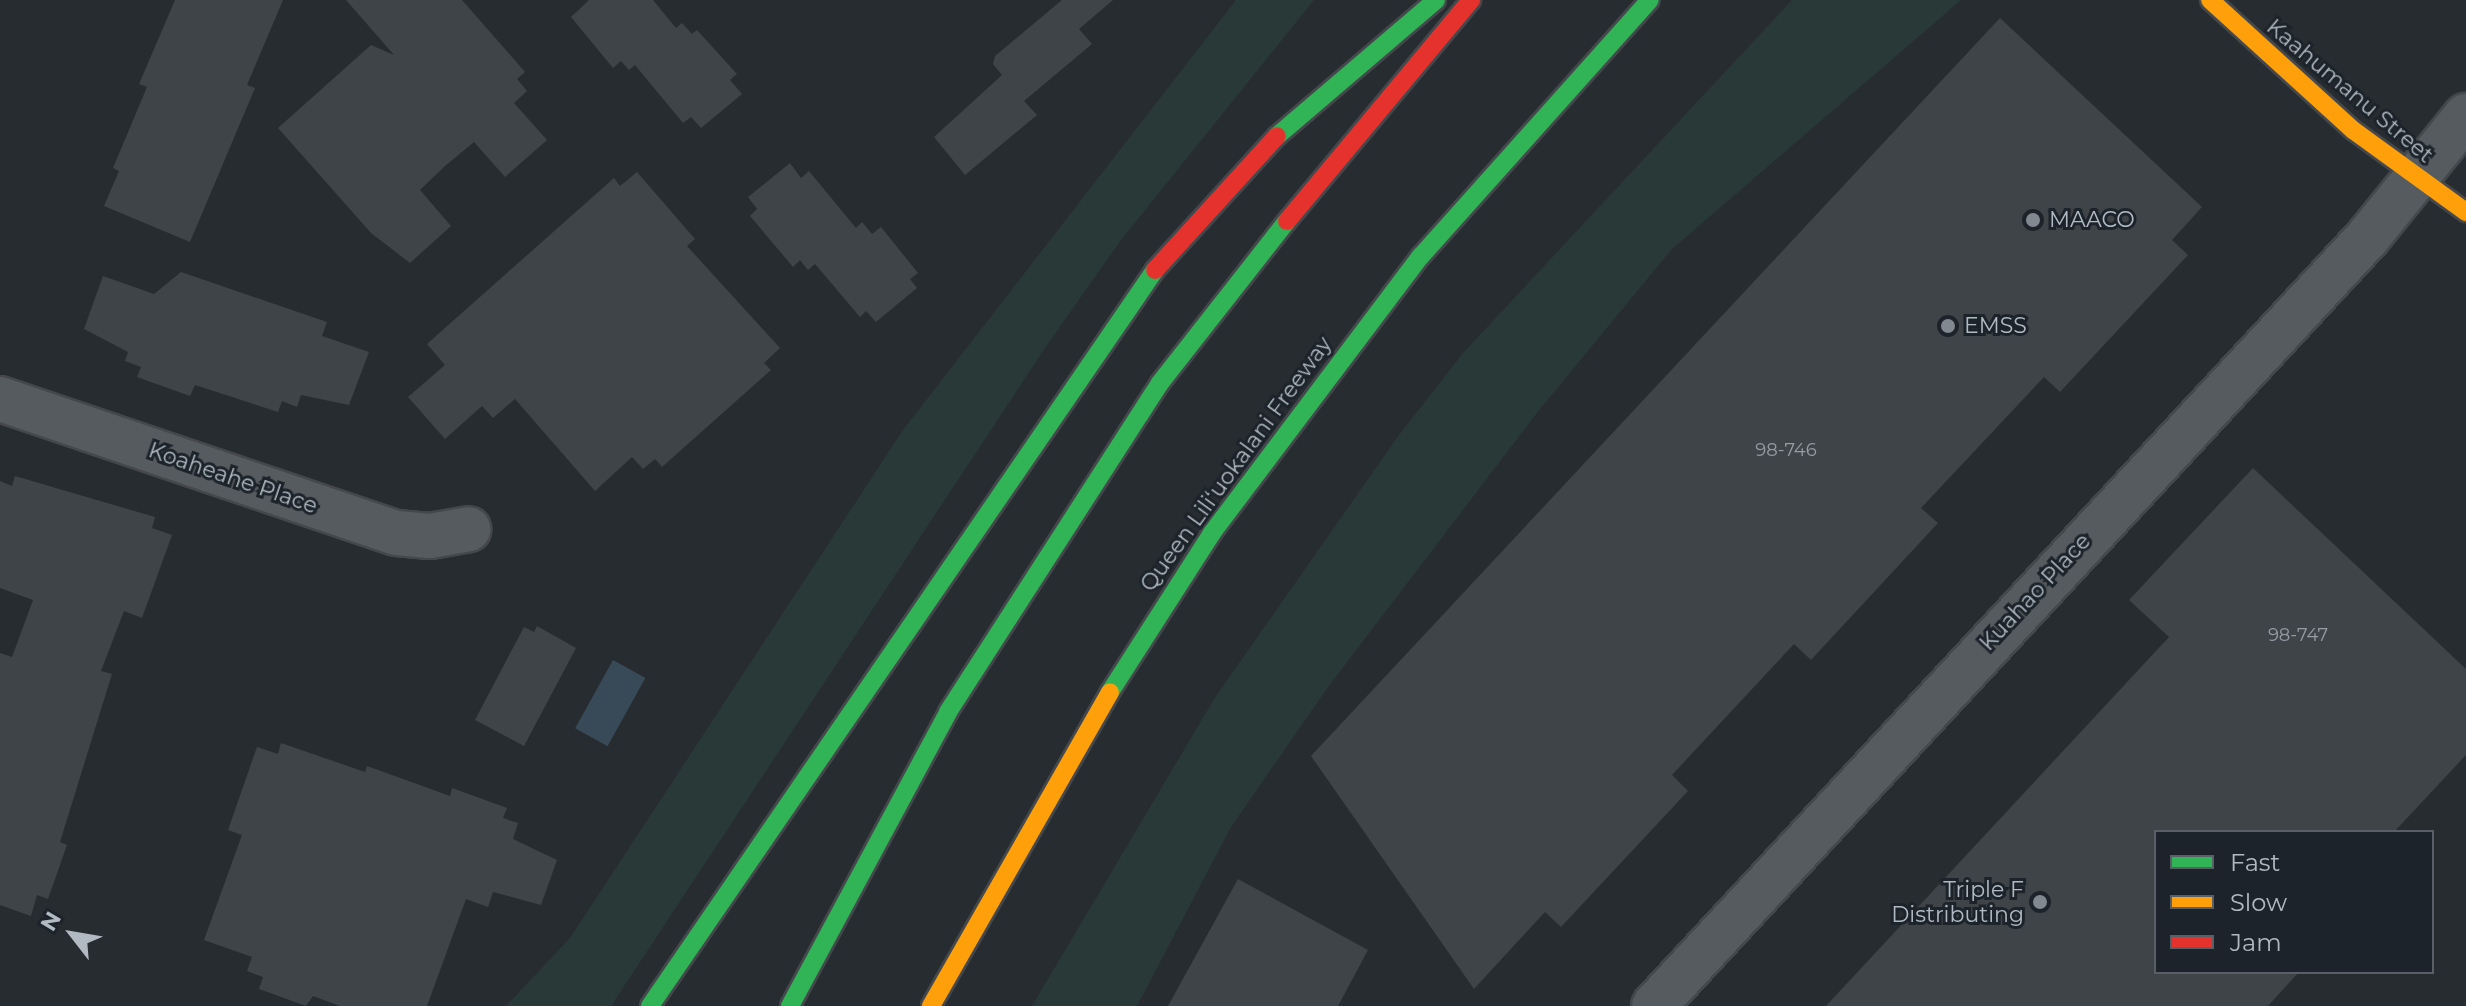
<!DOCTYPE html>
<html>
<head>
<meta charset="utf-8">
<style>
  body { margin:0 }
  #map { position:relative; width:2466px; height:1006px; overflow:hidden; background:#272c31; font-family:Montserrat,sans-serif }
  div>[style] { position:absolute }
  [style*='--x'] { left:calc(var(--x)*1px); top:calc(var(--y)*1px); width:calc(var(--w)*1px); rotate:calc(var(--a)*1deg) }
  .green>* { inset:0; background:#293937 }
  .water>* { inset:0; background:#384a58; transform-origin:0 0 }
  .building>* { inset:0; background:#3f4448 }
  .roads { filter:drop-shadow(2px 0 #44484c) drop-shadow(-2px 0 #44484c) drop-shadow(0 2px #44484c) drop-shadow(0 -2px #44484c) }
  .street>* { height:44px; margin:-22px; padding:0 22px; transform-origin:22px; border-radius:22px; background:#565b5f }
  .fast>* { height:18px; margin:-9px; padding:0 9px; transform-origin:9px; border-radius:9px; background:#30b455 }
  .slow>* { height:18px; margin:-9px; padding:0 9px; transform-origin:9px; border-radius:9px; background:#ff9f0a }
  .jam>* { height:18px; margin:-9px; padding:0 9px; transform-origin:9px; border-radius:9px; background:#e5322d }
  .dots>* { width:22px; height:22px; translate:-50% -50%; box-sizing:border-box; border:4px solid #1c232a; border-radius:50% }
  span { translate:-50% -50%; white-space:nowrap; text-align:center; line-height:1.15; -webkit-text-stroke:6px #1c232a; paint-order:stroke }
  .number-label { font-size:18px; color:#949ca4 }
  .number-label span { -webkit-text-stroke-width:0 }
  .street-label { font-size:22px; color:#b1bac2 }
  .poi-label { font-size:22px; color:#b1bac2 }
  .left { translate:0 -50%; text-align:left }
  .right { translate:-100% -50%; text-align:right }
  .legend { position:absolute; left:2154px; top:830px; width:280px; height:144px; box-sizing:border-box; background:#1c232a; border:2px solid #585f67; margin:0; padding:10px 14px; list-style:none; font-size:24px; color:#b1bac2 }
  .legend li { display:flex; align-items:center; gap:16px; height:40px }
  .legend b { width:40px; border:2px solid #585f67 }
  .north { position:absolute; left:32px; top:894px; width:80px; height:80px; -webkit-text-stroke:6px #1c232a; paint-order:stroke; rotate:301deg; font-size:22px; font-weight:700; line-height:32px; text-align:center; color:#b1bac2 }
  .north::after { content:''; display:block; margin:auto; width:28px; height:36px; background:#b1bac2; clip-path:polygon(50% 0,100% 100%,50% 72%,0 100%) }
</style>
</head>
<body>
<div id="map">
  <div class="green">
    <div style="clip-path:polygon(1236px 0,1314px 0,1121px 240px,1045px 348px,611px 1006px,506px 1006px,570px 938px,903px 430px)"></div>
    <div style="clip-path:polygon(1792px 0,1961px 0,1672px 249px,1540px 409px,1328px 687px,1231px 827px,1137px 1006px,1032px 1006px,1216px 696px,1399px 435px,1463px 353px)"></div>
  </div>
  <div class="water">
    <div style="left:613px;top:660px;width:37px;height:78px;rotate:29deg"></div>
  </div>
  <div class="building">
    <div style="clip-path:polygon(175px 0,283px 0,247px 85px,255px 88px,190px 242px,104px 206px,119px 171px,113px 168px,147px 87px,139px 84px)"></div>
    <div style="clip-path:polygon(346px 0,462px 0,525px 72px,517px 79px,527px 91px,514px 103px,547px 140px,505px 177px,474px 142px,445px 166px,420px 190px,451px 226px,410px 263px,371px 233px,278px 128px,371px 45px,394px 55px)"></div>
    <div style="clip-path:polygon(589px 0,653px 0,676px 28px,682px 23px,692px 34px,697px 30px,737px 74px,730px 80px,742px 94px,701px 128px,691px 117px,683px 123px,635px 65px,629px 70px,621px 61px,613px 68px,571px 17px)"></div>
    <div style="clip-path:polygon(1062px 0,1113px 0,1079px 29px,1092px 44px,1024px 101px,1037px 115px,965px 175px,934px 137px,1002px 75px,993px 64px,995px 56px)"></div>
    <div style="clip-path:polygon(2000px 18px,2202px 207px,2172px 240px,2188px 255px,2060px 392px,2044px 377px,1921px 508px,1938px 523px,1811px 660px,1794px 644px,1672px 775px,1688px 791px,1561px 927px,1545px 912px,1474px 989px,1311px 756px)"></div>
    <div style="clip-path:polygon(790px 163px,801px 178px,809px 171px,856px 228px,862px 222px,872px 234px,881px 227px,918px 273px,910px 279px,917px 288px,876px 322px,866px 311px,860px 317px,815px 264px,808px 270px,800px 260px,793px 267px,750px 216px,757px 209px,748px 197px)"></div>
    <div style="clip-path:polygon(637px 172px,695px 239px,687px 246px,780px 348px,764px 363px,771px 370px,662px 467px,655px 459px,643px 469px,632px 457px,595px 491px,515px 399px,493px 418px,482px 406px,445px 439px,408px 397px,445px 365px,427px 344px,614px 178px,620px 186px)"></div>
    <div style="clip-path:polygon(181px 272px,327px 322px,322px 336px,369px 352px,349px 405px,301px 395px,297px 407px,282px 401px,278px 412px,195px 385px,190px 396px,137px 377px,141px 367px,125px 361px,128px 352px,84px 329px,103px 276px,154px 294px)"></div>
    <div style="clip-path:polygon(2253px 468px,2466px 669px,2466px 755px,2394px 832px,2156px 832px,2156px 972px,2299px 972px,2268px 1006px,1826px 1006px,2169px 637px,2129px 600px)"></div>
    <div style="clip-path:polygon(15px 476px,155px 517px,152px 528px,172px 535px,142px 618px,124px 611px,101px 671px,112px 674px,60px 842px,67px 845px,48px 899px,37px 895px,31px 916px,0 905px,0 653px,12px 657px,33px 600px,0 588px,0 481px,12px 486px)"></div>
    <div style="clip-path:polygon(537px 626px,576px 648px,524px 746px,475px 720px,524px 627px,534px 632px)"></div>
    <div style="clip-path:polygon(281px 743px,365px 772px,367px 766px,450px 796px,452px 788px,507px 808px,503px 818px,518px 823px,513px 839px,557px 860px,541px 905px,493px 892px,488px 907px,466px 899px,427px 1006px,340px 1006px,313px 996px,306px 1006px,259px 989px,263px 977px,247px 971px,252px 957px,204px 940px,242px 835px,228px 830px,257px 747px,278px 754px)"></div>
    <div style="clip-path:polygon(1238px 879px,1368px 950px,1338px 1006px,1168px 1006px)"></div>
  </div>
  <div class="roads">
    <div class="street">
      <div style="--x:0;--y:399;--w:418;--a:18.7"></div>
      <div style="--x:396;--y:533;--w:34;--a:5"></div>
      <div style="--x:430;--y:536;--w:39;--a:-10"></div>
      <div style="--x:1654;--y:1006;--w:1049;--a:-47.12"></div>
      <div style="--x:2368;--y:237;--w:156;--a:-51"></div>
    </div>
    <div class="fast">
      <div style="--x:1277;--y:136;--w:209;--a:-40.5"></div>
      <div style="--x:1110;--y:692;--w:189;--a:-57.3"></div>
      <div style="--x:1212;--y:533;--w:347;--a:-53"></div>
      <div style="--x:1421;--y:256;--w:343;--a:-48.2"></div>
      <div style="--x:650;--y:1006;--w:893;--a:-55.54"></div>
      <div style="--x:790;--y:1006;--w:334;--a:-61.7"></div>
      <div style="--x:948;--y:712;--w:391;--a:-57.2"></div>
      <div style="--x:1160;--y:383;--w:206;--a:-51.9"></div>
    </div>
    <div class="slow">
      <div style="--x:2210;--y:0;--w:193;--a:42.3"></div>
      <div style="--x:2353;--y:130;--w:140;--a:36"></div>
      <div style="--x:931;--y:1006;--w:361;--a:-60.3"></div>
    </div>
    <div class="jam">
      <div style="--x:1287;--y:221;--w:288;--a:-50.2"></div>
      <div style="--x:1155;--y:270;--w:181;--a:-47.7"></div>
    </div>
  </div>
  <div class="dots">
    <div style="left:2033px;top:220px;background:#81888f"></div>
    <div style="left:1948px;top:326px;background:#81888f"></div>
    <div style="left:2040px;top:902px;background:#81888f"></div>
  </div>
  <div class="number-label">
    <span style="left:1786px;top:450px">98-746</span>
    <span style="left:2298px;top:635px">98-747</span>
  </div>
  <div class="street-label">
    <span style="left:2350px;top:91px;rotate:40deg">Kaahumanu Street</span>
    <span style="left:1236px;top:464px;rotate:-54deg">Queen Liliʻuokalani Freeway</span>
    <span style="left:233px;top:478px;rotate:19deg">Koaheahe Place</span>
    <span style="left:2035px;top:592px;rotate:-47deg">Kuahao Place</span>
  </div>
  <div class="poi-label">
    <span class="left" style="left:2049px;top:220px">MAACO</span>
    <span class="left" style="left:1964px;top:326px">EMSS</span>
    <span class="right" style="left:2024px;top:902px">Triple F<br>Distributing</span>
  </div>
  <ul class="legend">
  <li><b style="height:10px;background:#30b455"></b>Fast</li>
  <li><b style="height:10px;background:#ff9f0a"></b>Slow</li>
  <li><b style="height:10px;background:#e5322d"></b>Jam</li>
  </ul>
  <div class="north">N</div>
</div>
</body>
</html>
